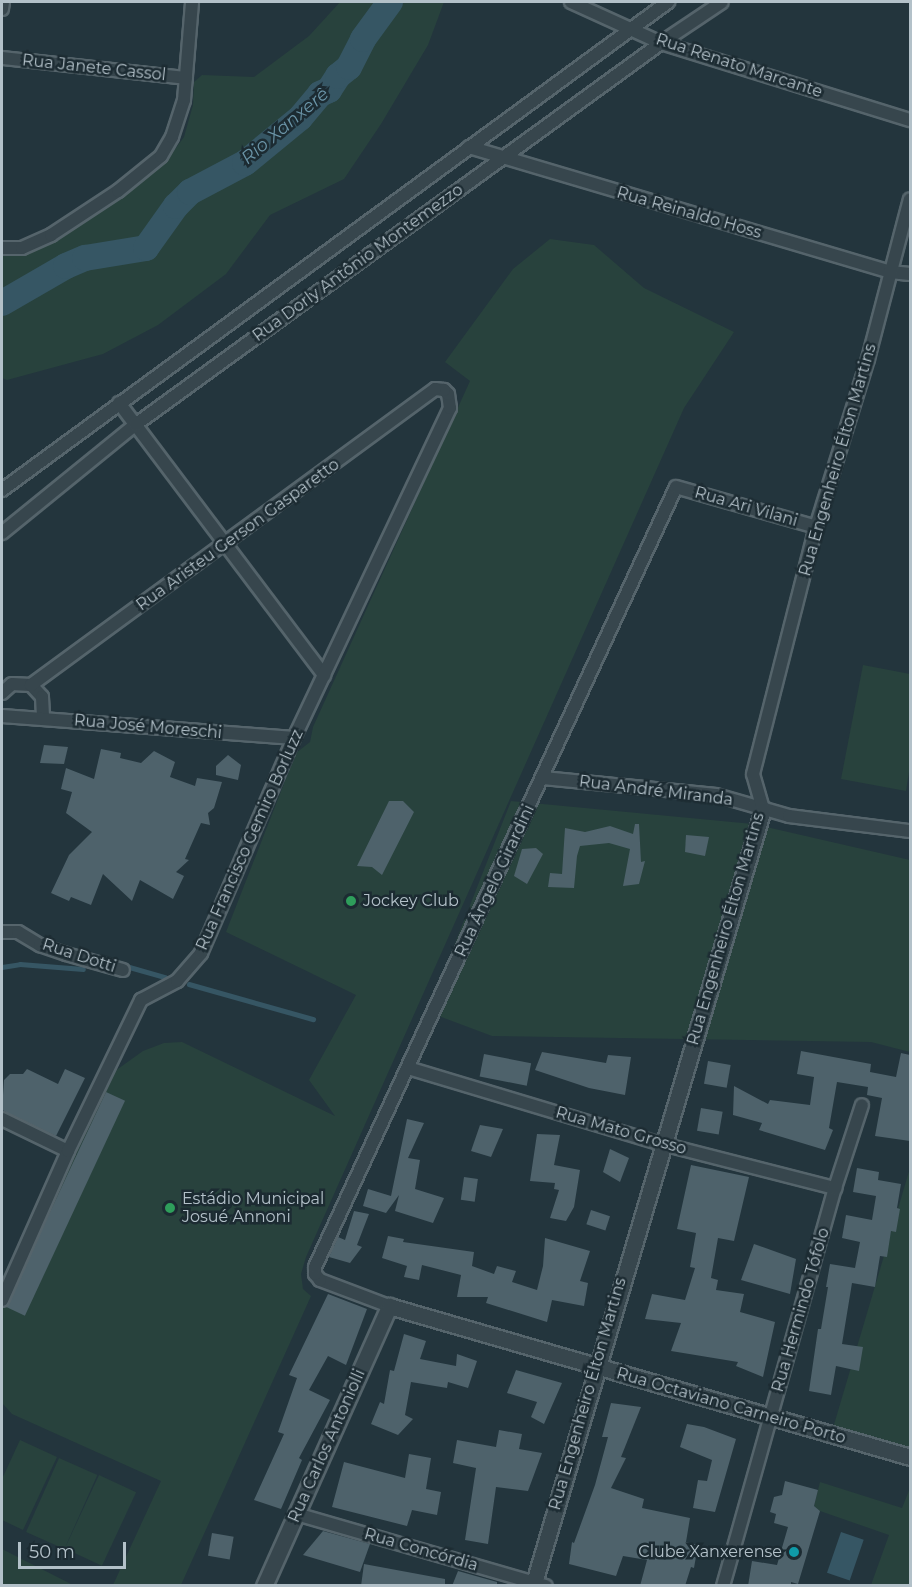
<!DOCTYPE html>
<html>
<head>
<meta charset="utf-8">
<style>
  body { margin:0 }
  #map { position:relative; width:912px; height:1587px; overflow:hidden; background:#23353d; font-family:Montserrat,sans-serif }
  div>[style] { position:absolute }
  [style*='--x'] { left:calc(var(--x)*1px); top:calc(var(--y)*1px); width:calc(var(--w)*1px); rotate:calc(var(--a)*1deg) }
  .green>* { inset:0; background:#28423d; transform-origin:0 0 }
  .water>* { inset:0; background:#365664; transform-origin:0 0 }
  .stream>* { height:4.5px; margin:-2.25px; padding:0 2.25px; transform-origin:2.25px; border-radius:2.25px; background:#365664 }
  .river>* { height:26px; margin:-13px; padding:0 13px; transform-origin:13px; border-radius:13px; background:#365664 }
  .building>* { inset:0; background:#4e626b; transform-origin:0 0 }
  .roads { filter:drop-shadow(2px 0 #55646b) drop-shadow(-2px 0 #55646b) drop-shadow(0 2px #55646b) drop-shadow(0 -2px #55646b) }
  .minor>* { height:12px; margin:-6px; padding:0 6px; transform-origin:6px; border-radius:6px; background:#37464d }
  .tertiary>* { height:15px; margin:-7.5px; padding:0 7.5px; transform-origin:7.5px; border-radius:7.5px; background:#37464d }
  .dots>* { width:16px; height:16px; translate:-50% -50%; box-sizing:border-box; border:3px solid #1c2b32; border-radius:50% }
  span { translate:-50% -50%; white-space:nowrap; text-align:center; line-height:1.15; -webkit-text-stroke:5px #1c2b32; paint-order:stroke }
  .street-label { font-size:16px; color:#b3c1c9 }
  .poi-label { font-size:16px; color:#b3c1c9 }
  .left { translate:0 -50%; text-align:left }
  .right { translate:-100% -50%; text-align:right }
  .water-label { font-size:18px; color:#6b95a8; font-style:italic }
  .frame { position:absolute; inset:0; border:3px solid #b3c1c9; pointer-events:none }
  .scale { position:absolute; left:18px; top:1542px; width:108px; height:27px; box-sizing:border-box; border:3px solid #b3c1c9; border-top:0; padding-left:8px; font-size:18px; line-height:21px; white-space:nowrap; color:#b3c1c9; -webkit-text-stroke:4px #1c2b32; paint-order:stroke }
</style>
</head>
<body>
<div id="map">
  <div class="green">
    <div style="clip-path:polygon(340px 2px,444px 2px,428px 45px,381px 124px,344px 179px,270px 215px,226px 274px,158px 325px,103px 354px,7px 380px,2px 378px,2px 256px,26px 255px,50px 242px,164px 164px,184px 137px,193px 105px,194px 82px,202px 75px,254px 77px,309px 36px)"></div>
    <div style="clip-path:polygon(550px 239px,594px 245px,644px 288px,734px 332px,684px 408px,306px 1257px,301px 1274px,303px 1289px,311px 1296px,181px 1585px,113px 1585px,161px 1481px,12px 1414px,2px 1403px,2px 1309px,104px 1090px,115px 1071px,143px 1051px,164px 1043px,182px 1042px,335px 1116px,309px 1080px,356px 995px,226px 932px,296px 753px,310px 742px,313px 727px,470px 381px,445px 362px,513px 269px)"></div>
    <div style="clip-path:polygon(863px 665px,910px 674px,910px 766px,906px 791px,841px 779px)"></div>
    <div style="clip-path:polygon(511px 801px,753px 824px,910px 860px,910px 1052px,871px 1042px,492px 1036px,428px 1012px)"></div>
    <div style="clip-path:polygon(910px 1168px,910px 1450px,833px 1428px)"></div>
    <div style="clip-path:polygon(20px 1440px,57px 1457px,23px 1530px,2px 1520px,2px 1479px)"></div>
    <div style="left:59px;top:1458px;width:42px;height:81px;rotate:24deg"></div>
    <div style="left:99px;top:1475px;width:41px;height:81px;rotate:25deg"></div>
    <div style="clip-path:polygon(820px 1482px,902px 1508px,910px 1488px,910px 1585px,871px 1585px,889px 1535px,820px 1511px,814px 1506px)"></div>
    <div style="clip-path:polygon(2px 1549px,73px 1585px,2px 1585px)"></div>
  </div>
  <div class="water">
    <div style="left:841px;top:1532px;width:24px;height:43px;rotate:19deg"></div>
  </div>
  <div class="stream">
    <div style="--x:126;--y:966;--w:41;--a:15.8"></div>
    <div style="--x:2;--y:967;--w:18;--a:-9"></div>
    <div style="--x:20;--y:964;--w:63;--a:4.5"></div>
    <div style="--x:189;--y:984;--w:129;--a:15.8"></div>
  </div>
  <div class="river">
    <div style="--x:2;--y:303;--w:74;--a:-30"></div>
    <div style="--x:66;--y:266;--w:21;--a:-23"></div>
    <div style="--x:85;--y:258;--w:62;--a:-9.3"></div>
    <div style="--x:146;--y:248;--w:52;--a:-54.5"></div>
    <div style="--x:176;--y:206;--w:20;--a:-45"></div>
    <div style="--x:190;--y:192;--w:62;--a:-27.8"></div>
    <div style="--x:245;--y:163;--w:71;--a:-39.3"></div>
    <div style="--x:300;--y:118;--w:31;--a:-50"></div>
    <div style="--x:320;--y:94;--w:10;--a:-24"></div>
    <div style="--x:329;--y:90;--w:17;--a:-57"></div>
    <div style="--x:338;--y:76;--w:14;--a:-39"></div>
    <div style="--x:349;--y:67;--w:31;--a:-63"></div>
    <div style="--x:363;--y:39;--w:46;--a:-53.9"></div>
  </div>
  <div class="building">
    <div style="clip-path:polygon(44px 745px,68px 747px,64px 764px,40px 763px)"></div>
    <div style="clip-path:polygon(101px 749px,121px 753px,120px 758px,141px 763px,154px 751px,175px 762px,170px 777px,195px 786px,197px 778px,222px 782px,214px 808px,208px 813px,210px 825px,201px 823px,185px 859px,189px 860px,176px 872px,184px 876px,173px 899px,140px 880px,132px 901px,103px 874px,91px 905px,71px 897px,69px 901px,51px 893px,69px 855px,92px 832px,66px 813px,72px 792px,61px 789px,66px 768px,94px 779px)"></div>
    <div style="clip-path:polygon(228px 755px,241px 765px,238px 780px,216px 775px,216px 766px)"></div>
    <div style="clip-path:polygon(389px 801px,403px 801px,414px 812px,382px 875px,372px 867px,357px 866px)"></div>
    <div style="clip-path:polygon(635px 824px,639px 824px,641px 862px,645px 861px,639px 884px,623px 886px,630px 849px,609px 843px,580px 846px,577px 856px,574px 888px,548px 887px,550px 873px,562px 874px,565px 828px,585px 832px,610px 826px,633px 834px)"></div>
    <div style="clip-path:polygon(686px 835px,709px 837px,705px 856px,685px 852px)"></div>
    <div style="clip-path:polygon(536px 848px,543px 854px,527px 884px,514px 876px,522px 849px)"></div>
    <div style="clip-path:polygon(801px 1051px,871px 1064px,870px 1072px,896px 1077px,901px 1053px,910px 1055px,910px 1141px,875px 1136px,882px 1098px,867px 1095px,868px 1087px,837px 1082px,829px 1128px,833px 1130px,825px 1150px,759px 1130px,762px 1123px,733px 1115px,734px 1086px,768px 1104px,770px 1100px,810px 1105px,814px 1077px,797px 1074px)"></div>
    <div style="clip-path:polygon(542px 1052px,606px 1063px,608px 1055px,631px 1057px,625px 1095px,589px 1088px,535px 1070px)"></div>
    <div style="left:484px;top:1054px;width:48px;height:23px;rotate:11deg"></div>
    <div style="left:708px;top:1061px;width:23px;height:23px;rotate:10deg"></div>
    <div style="clip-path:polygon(27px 1069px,58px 1084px,65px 1069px,85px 1078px,56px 1136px,2px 1110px,4px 1080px,10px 1074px,23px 1074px)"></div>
    <div style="left:106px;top:1092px;width:21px;height:237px;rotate:25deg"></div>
    <div style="left:701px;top:1108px;width:22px;height:23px;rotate:10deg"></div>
    <div style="clip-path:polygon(407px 1119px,424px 1123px,408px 1158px,420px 1160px,415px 1189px,444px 1198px,433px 1223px,395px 1211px,399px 1195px,386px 1213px,363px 1206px,368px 1189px,391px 1196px)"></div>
    <div style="clip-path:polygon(480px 1125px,503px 1129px,491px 1157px,471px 1151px)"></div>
    <div style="clip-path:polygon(537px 1134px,560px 1135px,554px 1165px,580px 1170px,574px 1207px,566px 1221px,550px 1218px,559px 1190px,554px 1189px,555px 1183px,530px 1181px)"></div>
    <div style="clip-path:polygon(610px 1149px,629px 1158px,620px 1182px,603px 1172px)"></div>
    <div style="clip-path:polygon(691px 1165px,749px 1177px,734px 1241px,718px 1238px,711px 1278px,718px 1280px,716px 1290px,744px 1294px,740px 1312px,775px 1322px,763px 1377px,736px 1366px,738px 1362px,671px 1351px,681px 1323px,645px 1319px,652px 1294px,685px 1300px,695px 1268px,690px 1267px,696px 1233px,677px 1229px)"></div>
    <div style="clip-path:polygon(857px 1168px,879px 1172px,878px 1180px,901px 1184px,897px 1208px,900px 1209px,896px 1232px,891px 1231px,887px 1257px,880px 1256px,875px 1287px,852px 1283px,842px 1344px,863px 1347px,859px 1371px,836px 1366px,831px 1395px,809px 1391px,818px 1329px,821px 1329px,828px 1287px,826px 1287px,830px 1264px,855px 1268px,860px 1242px,842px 1238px,846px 1215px,872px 1220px,876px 1196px,853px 1192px)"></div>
    <div style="left:464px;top:1177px;width:14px;height:23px;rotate:8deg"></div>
    <div style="left:591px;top:1210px;width:20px;height:15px;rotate:18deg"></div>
    <div style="clip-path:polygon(354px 1211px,369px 1214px,357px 1245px,362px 1247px,350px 1263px,329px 1257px,338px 1237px,345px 1240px)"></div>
    <div style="clip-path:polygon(388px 1236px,404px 1239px,403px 1242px,474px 1252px,472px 1266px,494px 1274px,497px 1266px,516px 1271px,512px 1282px,537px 1290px,543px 1266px,545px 1238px,590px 1251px,580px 1281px,588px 1283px,584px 1306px,552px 1300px,547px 1322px,486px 1303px,488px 1297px,457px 1297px,461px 1275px,422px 1265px,419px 1280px,404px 1277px,407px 1266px,382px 1258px)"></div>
    <div style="clip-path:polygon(754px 1244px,796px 1259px,790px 1294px,741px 1280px)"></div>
    <div style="clip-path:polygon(328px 1294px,367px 1309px,346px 1365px,328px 1356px,309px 1390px,330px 1400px,299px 1458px,302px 1460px,281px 1509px,254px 1500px,284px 1434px,278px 1432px,297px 1378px,289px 1375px)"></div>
    <div style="clip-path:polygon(404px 1334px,426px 1341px,420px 1359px,456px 1366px,457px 1354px,477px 1361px,468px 1388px,448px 1382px,447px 1388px,411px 1382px,405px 1415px,413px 1419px,398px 1435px,371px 1424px,380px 1402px,384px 1404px,390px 1370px,394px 1371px)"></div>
    <div style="clip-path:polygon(516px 1370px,562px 1383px,544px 1424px,531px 1417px,537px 1402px,507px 1393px)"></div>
    <div style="clip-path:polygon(611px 1403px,641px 1407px,621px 1457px,626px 1458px,611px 1488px,644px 1499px,642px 1508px,690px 1518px,686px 1542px,698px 1545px,694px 1568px,691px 1567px,685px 1586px,640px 1586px,647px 1560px,623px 1556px,616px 1576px,569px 1564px,572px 1542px,574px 1543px,595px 1485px,608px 1437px,602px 1437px)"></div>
    <div style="clip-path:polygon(687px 1424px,704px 1427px,736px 1439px,715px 1512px,693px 1508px,698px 1480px,707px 1481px,712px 1460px,680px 1447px)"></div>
    <div style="clip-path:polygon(499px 1430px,522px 1434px,519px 1449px,542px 1453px,528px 1491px,496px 1487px,488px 1544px,465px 1540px,476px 1468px,453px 1463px,457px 1440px,496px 1447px)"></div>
    <div style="clip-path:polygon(409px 1454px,431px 1458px,426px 1489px,441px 1492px,437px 1515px,412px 1510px,407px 1526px,332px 1507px,344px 1462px,405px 1478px)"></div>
    <div style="clip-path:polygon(785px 1481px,818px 1490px,814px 1506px,820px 1511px,798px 1584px,791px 1582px,791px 1586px,748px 1586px,752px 1561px,777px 1565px,788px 1527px,774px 1523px,776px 1514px,770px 1512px,774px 1497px,782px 1495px)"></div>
    <div style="clip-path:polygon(323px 1531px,370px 1544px,360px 1572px,303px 1555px)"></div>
    <div style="left:212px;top:1533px;width:22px;height:23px;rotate:10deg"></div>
    <div style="clip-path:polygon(364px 1564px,445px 1579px,445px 1586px,361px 1586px)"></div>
    <div style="clip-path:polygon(458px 1571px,497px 1582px,497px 1586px,452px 1586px)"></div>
  </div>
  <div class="roads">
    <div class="minor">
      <div style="--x:571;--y:2;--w:99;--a:24.5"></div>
      <div style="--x:661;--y:43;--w:261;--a:17.2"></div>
      <div style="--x:2;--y:9;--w:7;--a:-82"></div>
      <div style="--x:2;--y:58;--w:185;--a:6.2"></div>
      <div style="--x:469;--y:147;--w:439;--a:16.5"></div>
      <div style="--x:890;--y:272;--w:20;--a:6"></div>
      <div style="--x:2;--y:248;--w:20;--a:0"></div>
      <div style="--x:22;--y:248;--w:32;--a:-24"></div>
      <div style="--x:51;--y:235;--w:80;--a:-33.3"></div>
      <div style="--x:118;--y:191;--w:55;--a:-39.1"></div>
      <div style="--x:161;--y:156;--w:22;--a:-60"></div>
      <div style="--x:172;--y:137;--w:39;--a:-72"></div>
      <div style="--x:184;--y:100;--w:98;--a:-85.3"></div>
      <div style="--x:119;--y:403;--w:341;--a:53"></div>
      <div style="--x:2;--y:490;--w:826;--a:-36.23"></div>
      <div style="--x:2;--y:533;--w:171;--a:-39.1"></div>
      <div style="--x:135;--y:425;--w:650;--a:-35.99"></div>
      <div style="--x:661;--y:43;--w:73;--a:-33.9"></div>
      <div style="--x:2;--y:693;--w:13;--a:-42"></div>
      <div style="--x:12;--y:684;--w:19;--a:3"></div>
      <div style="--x:31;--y:685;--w:16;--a:47"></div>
      <div style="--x:42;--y:697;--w:22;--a:87"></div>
      <div style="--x:2;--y:716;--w:293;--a:4.3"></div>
      <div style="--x:543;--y:778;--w:174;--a:5.6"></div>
      <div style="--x:716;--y:795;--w:76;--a:16"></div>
      <div style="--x:789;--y:816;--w:122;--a:7.1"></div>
      <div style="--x:763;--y:809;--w:36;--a:-106"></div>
      <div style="--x:753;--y:774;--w:255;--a:-75.7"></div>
      <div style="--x:816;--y:527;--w:176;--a:-72.8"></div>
      <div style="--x:868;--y:359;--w:165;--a:-75.3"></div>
      <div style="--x:2;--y:932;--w:16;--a:0"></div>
      <div style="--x:18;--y:932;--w:26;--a:31"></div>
      <div style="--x:40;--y:945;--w:28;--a:19"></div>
      <div style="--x:66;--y:954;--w:59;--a:15.7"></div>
      <div style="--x:408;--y:1068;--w:265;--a:16.7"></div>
      <div style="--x:662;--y:1144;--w:179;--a:14.3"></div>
      <div style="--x:2;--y:1119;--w:73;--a:25.9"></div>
      <div style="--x:2;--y:1300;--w:163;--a:-66.1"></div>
      <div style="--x:68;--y:1151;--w:168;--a:-64.2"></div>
      <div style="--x:141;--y:1000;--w:41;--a:-27.8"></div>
      <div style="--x:177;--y:981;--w:37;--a:-49"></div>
      <div style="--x:201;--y:953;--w:234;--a:-66.6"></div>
      <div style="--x:294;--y:738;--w:365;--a:-64.7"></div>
      <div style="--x:450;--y:408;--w:14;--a:-98"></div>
      <div style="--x:448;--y:394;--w:6;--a:-135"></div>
      <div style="--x:444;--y:390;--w:9;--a:-174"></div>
      <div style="--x:435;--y:389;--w:501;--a:143.77"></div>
      <div style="--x:389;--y:1306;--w:74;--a:-159.4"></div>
      <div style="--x:320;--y:1280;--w:8;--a:-130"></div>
      <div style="--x:315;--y:1274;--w:7;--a:-90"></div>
      <div style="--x:315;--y:1267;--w:859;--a:-65.16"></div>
      <div style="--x:676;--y:487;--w:146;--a:15.9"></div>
      <div style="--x:296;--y:1514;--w:260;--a:16.1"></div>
      <div style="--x:723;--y:1586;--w:413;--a:-74.3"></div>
      <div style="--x:835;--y:1188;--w:87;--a:-72"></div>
    </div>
    <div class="tertiary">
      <div style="--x:264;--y:1586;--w:307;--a:-65.9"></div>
      <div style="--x:389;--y:1306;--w:542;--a:16.16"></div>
      <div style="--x:533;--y:1586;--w:810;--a:-73.51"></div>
    </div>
  </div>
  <div class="dots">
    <div style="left:351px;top:901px;background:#2e9e5b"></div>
    <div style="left:170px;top:1208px;background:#2e9e5b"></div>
    <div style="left:794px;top:1552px;background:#0f9aa8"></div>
  </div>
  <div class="street-label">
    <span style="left:739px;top:66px;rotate:18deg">Rua Renato Marcante</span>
    <span style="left:94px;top:68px;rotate:6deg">Rua Janete Cassol</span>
    <span style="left:689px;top:213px;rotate:16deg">Rua Reinaldo Hoss</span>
    <span style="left:358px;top:263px;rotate:-36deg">Rua Dorly Antônio Montemezzo</span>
    <span style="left:838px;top:460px;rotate:-74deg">Rua Engenheiro Élton Martins</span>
    <span style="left:746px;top:507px;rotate:16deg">Rua Ari Vilani</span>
    <span style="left:238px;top:535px;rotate:-36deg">Rua Aristeu Gerson Gasparetto</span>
    <span style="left:148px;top:727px;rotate:5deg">Rua José Moreschi</span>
    <span style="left:656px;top:791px;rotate:7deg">Rua André Miranda</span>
    <span style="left:250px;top:840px;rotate:-66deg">Rua Francisco Gemiro Borluzz</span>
    <span style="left:495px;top:881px;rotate:-65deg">Rua Ângelo Girardini</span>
    <span style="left:726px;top:929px;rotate:-74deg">Rua Engenheiro Élton Martins</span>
    <span style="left:79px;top:956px;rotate:18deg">Rua Dotti</span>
    <span style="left:621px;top:1131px;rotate:16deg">Rua Mato Grosso</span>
    <span style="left:801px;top:1310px;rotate:-74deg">Rua Hermindo Tófolo</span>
    <span style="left:588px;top:1394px;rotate:-74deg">Rua Engenheiro Élton Martins</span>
    <span style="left:731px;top:1406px;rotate:16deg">Rua Octaviano Carneiro Porto</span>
    <span style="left:327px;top:1446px;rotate:-66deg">Rua Carlos Antoniolli</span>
    <span style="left:421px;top:1550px;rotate:16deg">Rua Concórdia</span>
  </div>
  <div class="poi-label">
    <span class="left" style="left:363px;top:901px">Jockey Club</span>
    <span class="left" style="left:182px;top:1208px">Estádio Municipal<br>Josué Annoni</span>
    <span class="right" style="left:782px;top:1552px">Clube Xanxerense</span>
  </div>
  <div class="water-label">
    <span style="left:285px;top:126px;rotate:-40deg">Rio Xanxerê</span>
  </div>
  <div class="frame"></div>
  <div class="scale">50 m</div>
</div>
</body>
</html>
